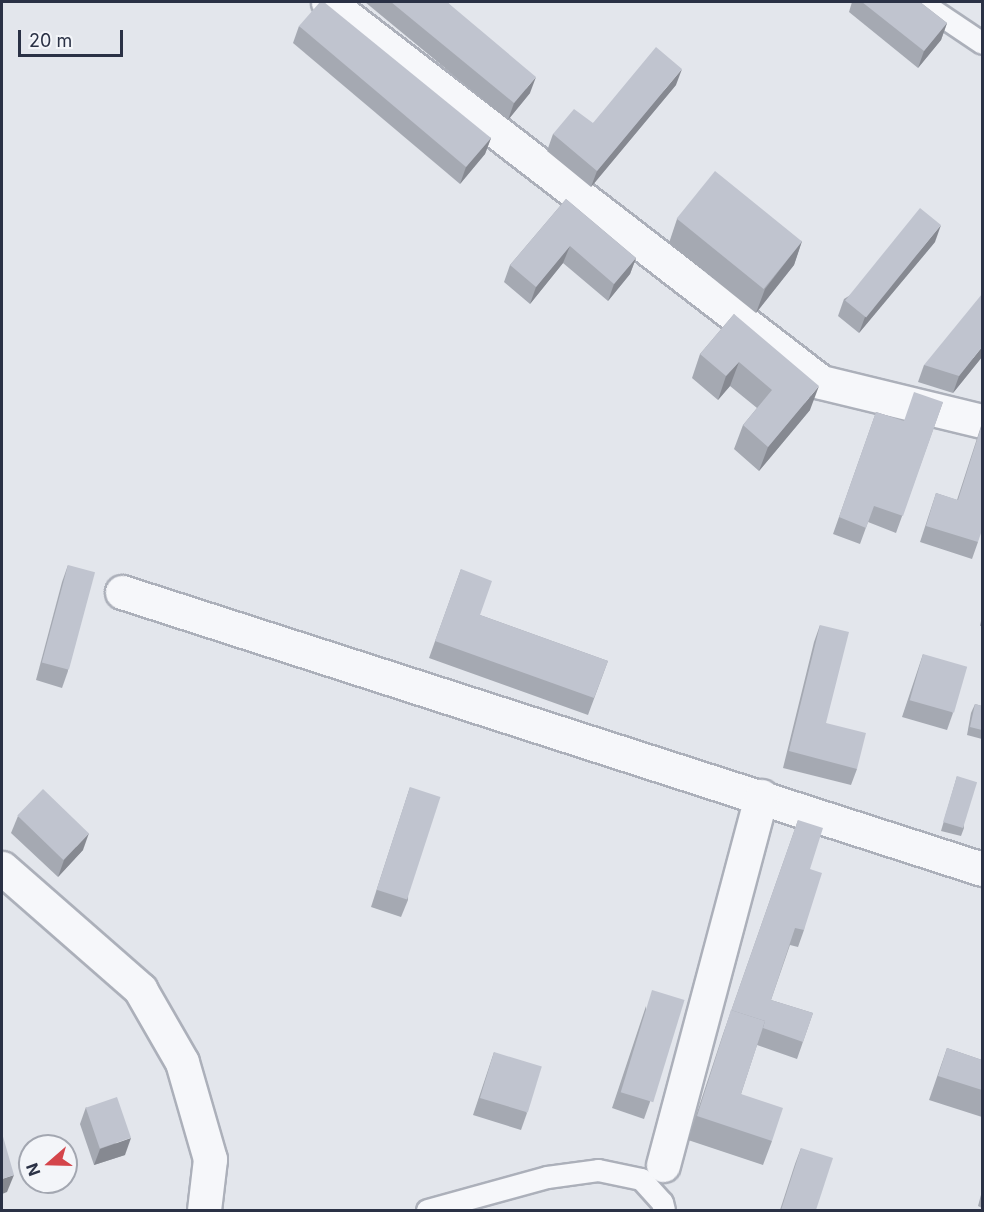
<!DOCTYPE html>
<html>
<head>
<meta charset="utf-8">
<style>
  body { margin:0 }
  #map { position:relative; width:984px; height:1212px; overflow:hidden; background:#e3e6ec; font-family:Inter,sans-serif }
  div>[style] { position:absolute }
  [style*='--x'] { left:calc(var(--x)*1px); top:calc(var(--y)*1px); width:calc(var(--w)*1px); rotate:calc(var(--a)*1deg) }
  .roads { filter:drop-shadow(2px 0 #acb0ba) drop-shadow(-2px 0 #acb0ba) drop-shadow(0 2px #acb0ba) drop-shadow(0 -2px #acb0ba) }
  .lane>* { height:21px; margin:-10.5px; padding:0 10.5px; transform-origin:10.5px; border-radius:10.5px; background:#f6f7fa }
  .street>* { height:33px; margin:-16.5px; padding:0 16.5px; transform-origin:16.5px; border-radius:16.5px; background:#f6f7fa }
  .wall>* { inset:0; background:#a5a9b2 }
  .shaded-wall>* { inset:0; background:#868991 }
  .building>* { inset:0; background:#c0c4cf; transform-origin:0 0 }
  span { translate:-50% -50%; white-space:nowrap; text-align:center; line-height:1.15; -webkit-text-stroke:6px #f3f5f9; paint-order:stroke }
  .frame { position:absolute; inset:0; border:3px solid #2a3145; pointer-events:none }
  .north { position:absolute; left:18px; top:1134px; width:60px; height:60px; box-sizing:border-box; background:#f3f5f9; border:2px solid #a3a7b1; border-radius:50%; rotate:250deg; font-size:16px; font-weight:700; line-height:24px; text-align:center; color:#2a3145 }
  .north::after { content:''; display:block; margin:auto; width:21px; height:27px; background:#d4454b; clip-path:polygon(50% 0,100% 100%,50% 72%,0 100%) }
  .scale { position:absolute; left:18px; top:30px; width:105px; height:27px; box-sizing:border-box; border:3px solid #2a3145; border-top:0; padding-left:8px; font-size:18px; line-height:21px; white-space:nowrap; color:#2a3145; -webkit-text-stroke:4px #f3f5f9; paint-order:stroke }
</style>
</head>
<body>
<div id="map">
  <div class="roads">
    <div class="lane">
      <div style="--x:921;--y:2;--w:73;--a:33.9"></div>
      <div style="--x:427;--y:1210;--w:124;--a:-15.4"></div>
      <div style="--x:547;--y:1177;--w:51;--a:-7.8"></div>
      <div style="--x:598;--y:1170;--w:44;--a:11.8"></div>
      <div style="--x:641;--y:1179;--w:31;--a:48"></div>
      <div style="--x:662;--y:1202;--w:8;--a:76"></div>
    </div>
    <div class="street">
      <div style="--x:328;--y:2;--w:622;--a:37.62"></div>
      <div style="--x:821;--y:382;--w:166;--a:13.6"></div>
      <div style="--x:122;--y:592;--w:904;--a:17.85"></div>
      <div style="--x:2;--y:868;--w:184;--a:41.2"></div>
      <div style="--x:140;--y:989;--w:84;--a:60.1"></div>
      <div style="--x:182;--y:1062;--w:101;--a:73.9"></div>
      <div style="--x:210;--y:1159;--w:51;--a:96.7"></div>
      <div style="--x:663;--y:1165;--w:382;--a:-75.1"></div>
    </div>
  </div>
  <div class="wall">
    <div style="clip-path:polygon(365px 2px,447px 2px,530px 93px,508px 120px)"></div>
    <div style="clip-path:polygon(852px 2px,920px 2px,947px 23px,941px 40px,918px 68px,849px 12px)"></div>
    <div style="clip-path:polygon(299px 26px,491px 138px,485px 154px,460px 184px,293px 43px)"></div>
    <div style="clip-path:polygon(676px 85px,591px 187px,547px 151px,553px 134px,593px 123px)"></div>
    <div style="clip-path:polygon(566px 199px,636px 258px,630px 274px,608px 301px,563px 263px,530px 304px,504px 282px,510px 265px)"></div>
    <div style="clip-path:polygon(677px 219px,802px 241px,794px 265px,756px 313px,669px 243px)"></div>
    <div style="clip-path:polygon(935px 242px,859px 333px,838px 316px,844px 299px)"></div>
    <div style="clip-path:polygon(734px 314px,810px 410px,759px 471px,734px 449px,743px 425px,757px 408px,730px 386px,718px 400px,692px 378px,700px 354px)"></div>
    <div style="clip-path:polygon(982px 357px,953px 393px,918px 382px,924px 365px)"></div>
    <div style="clip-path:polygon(943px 402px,896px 533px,868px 522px,860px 544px,833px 534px,876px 412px,904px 421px)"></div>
    <div style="clip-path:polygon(982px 423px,978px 542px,972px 559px,920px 542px,936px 493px,957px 500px)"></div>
    <div style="clip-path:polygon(68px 565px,68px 671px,62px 688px,36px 680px,62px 582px)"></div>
    <div style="clip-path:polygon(461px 569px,480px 615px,608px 661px,588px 715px,429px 658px)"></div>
    <div style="clip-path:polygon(982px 616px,982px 626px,980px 626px)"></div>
    <div style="clip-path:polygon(820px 625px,826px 723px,857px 769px,851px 785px,783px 768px,814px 642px)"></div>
    <div style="clip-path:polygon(923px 654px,953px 713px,947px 730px,902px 717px)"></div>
    <div style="clip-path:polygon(975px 704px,982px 706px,982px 739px,967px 735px,971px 713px)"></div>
    <div style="clip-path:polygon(957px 776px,964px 828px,961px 836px,941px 831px)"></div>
    <div style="clip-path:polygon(410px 787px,408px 900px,401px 917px,371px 907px)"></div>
    <div style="clip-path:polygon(18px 816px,83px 850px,58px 877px,11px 833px)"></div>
    <div style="clip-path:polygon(798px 820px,810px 869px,804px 930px,798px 947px,790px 945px,771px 1000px,813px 1013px,797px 1059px,757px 1045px,741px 1094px,772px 1141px,763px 1165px,688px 1140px,723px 1034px)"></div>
    <div style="clip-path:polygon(646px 1006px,650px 1102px,644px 1119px,612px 1108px)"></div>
    <div style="clip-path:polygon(947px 1048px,982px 1060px,982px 1117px,929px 1100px)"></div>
    <div style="clip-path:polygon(494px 1052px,527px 1113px,521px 1130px,473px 1115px)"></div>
    <div style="clip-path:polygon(86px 1107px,125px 1155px,94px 1165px,80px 1124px)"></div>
    <div style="clip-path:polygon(801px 1148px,816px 1210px,780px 1210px,795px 1164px)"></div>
    <div style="clip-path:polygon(982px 1191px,982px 1208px,978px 1206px)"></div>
  </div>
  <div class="shaded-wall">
    <div style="clip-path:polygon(947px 23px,941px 40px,918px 68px,924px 51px)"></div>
    <div style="clip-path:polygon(682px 69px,676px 85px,591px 187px,597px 171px)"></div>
    <div style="clip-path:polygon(536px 77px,530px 93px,508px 120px,514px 103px)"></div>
    <div style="clip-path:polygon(491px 138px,485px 154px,460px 184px,466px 167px)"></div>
    <div style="clip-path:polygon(941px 225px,935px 242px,859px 333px,865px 317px)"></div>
    <div style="clip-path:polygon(802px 241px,794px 265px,756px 313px,765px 289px)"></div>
    <div style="clip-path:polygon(570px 246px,563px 263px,530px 304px,536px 287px)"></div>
    <div style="clip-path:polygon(636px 258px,630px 274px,608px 301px,614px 284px)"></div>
    <div style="clip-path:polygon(982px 347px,982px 357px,953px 393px,959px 376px)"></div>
    <div style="clip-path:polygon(739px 362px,730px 386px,718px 400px,726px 376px)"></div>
    <div style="clip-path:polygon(819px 386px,810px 410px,759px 471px,768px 447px)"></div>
    <div style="clip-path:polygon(89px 833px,83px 850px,58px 877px,64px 860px)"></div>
    <div style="clip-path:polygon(131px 1138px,125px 1155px,94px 1165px,100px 1149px)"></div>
    <div style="clip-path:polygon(14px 1175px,7px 1192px,2px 1194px,2px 1179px)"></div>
  </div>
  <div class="building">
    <div style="clip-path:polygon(320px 2px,324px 2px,491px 138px,466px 167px,299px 26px)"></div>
    <div style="clip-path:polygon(391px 2px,447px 2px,536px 77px,514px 103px)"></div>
    <div style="clip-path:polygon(862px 2px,920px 2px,947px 23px,924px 51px)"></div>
    <div style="clip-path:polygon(656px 47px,682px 69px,597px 171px,553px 134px,574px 109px,593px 123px)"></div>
    <div style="left:715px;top:171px;width:112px;height:61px;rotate:39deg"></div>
    <div style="clip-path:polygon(566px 199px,636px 258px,614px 284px,570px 246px,536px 287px,510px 265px)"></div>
    <div style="left:920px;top:208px;width:27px;height:119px;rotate:39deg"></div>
    <div style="clip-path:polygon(982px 294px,982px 347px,959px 376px,924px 365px)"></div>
    <div style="clip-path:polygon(734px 314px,819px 386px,768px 447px,743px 425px,772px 390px,739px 362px,726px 376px,700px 354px)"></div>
    <div style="clip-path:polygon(914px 392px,943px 402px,903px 516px,874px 506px,866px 528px,839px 517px,876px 412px,904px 421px)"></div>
    <div style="clip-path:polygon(982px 424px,982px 530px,978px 542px,926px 526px,936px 493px,958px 500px)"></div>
    <div style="left:68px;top:565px;width:28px;height:101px;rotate:15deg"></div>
    <div style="clip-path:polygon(461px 569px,492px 581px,480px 615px,608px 661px,594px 698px,435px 641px)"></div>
    <div style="clip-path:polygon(820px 625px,849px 632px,826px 723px,866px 733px,857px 769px,789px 751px)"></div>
    <div style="left:923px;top:654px;width:46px;height:48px;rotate:16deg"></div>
    <div style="clip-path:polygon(975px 704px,982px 706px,982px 730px,970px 727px)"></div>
    <div style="left:957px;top:776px;width:21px;height:48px;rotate:17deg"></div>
    <div style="left:410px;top:787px;width:32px;height:108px;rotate:18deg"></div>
    <div style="left:43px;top:789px;width:64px;height:37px;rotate:44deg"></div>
    <div style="clip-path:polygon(798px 820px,823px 828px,810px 869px,822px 873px,804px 930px,795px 928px,771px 1000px,813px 1013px,803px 1042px,763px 1028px,765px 1021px,731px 1010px,729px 1017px)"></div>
    <div style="left:652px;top:990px;width:34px;height:107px;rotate:17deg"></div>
    <div style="clip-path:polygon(731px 1010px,765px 1021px,741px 1094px,783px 1108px,772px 1141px,697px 1116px)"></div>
    <div style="clip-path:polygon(947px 1048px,982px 1060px,982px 1090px,938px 1076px)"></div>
    <div style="left:494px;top:1052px;width:50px;height:48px;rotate:17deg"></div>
    <div style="left:117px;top:1097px;width:43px;height:33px;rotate:71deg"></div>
    <div style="clip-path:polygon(2px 1133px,14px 1175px,2px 1179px)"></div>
    <div style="clip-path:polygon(801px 1148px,833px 1158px,816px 1210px,781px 1210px)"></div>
  </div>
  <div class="frame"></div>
  <div class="north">N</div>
  <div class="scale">20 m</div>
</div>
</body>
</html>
